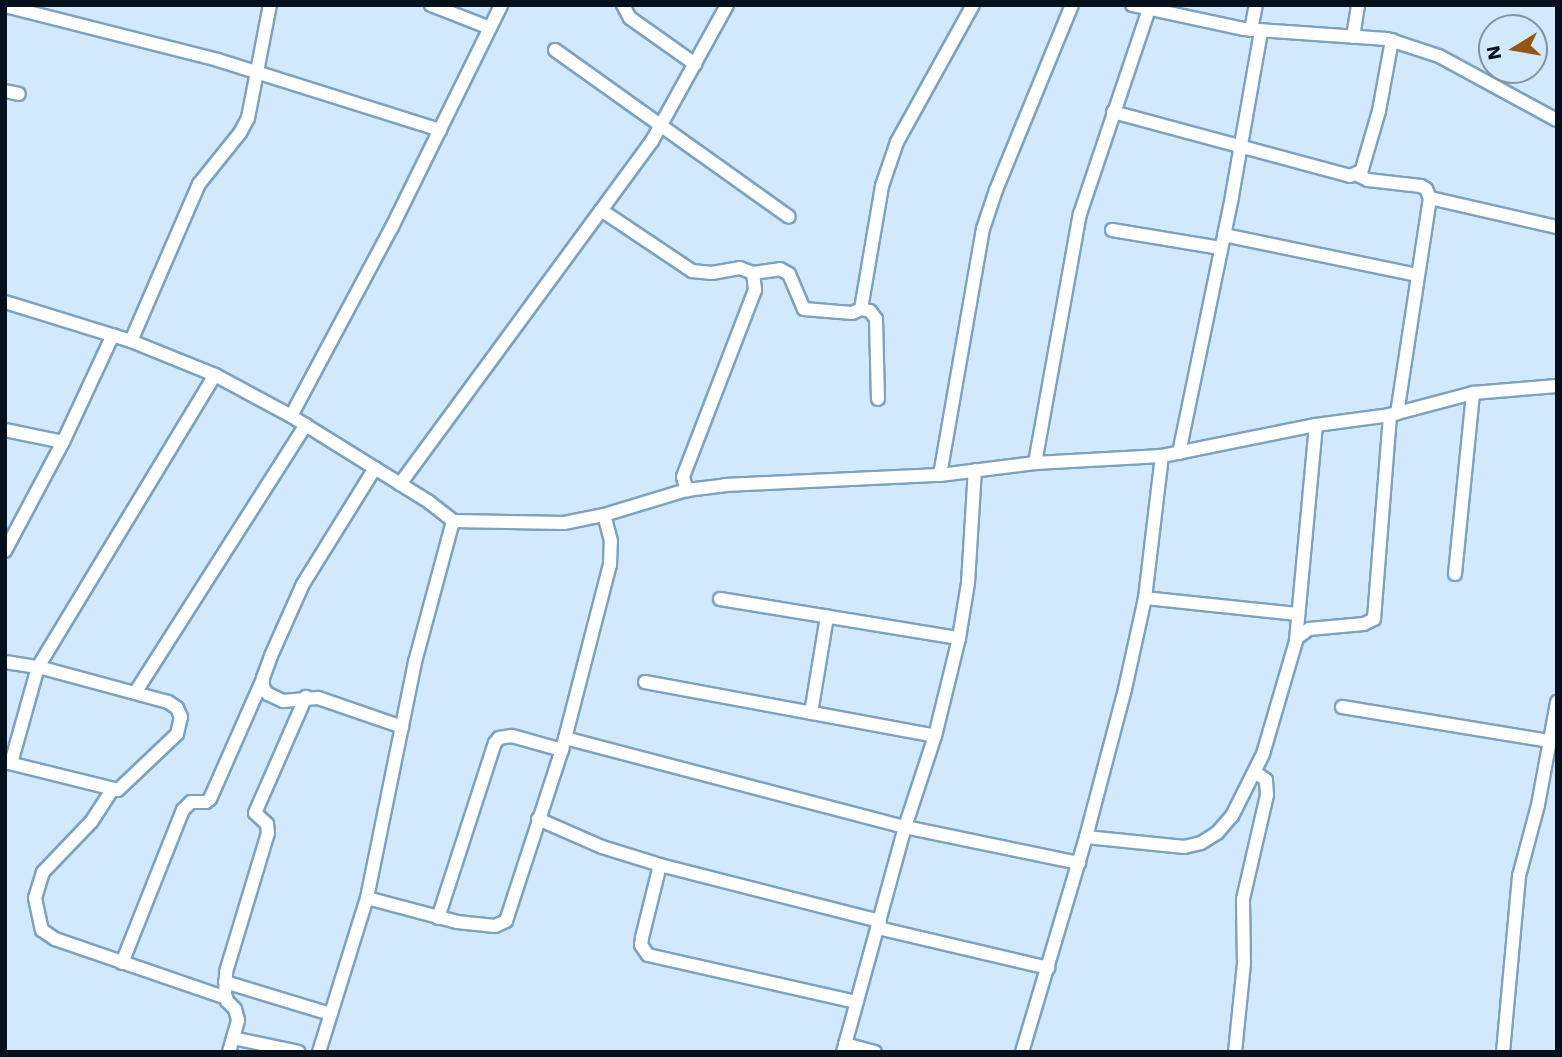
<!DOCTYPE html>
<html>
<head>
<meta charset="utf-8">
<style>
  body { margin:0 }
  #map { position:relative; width:1562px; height:1057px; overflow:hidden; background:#d2e9fc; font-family:"Work Sans",sans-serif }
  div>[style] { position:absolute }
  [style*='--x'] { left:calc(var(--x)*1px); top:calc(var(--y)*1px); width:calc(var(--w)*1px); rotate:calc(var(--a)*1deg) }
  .roads { filter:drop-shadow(2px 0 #7da2c0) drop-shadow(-2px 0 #7da2c0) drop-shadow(0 2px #7da2c0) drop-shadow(0 -2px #7da2c0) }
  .minor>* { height:12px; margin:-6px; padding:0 6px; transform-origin:6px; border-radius:6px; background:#fff }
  span { translate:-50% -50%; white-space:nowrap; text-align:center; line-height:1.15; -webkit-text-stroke:7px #d2e9fc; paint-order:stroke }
  .frame { position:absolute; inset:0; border:7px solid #04111c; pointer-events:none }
  .north { position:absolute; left:1478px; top:14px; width:70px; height:70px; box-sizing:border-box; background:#d2e9fc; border:2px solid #8093a2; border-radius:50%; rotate:259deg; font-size:19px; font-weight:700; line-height:28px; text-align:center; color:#04111c }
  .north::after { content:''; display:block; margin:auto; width:24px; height:32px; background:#915713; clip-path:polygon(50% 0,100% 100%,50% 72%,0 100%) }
</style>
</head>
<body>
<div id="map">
  <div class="roads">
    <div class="minor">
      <div style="--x:431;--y:5;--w:63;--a:21.3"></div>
      <div style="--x:623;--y:5;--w:15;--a:62"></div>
      <div style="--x:630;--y:18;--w:80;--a:35.3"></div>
      <div style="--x:1132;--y:5;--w:115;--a:12.1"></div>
      <div style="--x:1244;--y:29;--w:143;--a:4"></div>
      <div style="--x:1387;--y:39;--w:55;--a:18.1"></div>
      <div style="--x:1439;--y:56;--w:134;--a:28.5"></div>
      <div style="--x:5;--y:6;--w:220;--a:14.2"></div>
      <div style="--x:218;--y:60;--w:233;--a:17.5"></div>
      <div style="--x:1251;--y:30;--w:25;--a:-79"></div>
      <div style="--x:1353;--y:37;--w:32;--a:-81"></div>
      <div style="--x:1392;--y:40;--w:72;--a:100.4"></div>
      <div style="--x:1379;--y:111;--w:68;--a:106.3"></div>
      <div style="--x:1360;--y:176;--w:9;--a:27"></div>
      <div style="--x:1368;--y:180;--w:53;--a:6.5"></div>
      <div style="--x:1421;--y:186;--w:6;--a:31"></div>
      <div style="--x:1426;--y:189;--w:10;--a:66"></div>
      <div style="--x:1430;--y:198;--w:218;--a:98.7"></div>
      <div style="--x:555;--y:50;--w:287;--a:35.5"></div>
      <div style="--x:5;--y:91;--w:14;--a:12"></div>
      <div style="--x:1113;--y:112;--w:245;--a:15.1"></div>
      <div style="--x:1350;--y:176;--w:10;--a:-24"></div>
      <div style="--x:1430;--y:198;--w:130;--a:12.9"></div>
      <div style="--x:601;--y:210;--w:110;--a:33.8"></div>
      <div style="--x:692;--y:271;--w:20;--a:6"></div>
      <div style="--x:712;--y:273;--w:28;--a:-10"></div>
      <div style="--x:740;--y:268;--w:14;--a:21"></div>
      <div style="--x:753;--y:273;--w:17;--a:83"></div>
      <div style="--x:755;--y:290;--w:200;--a:111.1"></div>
      <div style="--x:683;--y:477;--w:14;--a:73"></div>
      <div style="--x:1112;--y:230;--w:110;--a:9.4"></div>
      <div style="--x:1224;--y:235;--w:198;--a:11.7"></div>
      <div style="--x:753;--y:273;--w:27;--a:-8"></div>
      <div style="--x:780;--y:269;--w:10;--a:29"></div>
      <div style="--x:789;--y:274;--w:38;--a:67"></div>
      <div style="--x:804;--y:309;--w:48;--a:4.8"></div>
      <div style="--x:852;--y:313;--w:10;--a:-24"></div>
      <div style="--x:861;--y:309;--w:125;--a:-80.3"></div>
      <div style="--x:882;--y:186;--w:46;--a:-71.2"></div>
      <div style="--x:897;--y:142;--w:157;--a:-61"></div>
      <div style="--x:5;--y:302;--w:132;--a:17.2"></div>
      <div style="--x:131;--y:341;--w:91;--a:22"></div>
      <div style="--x:215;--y:375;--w:86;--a:28.3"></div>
      <div style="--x:291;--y:416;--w:163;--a:31.9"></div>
      <div style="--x:429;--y:502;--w:31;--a:38"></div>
      <div style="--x:453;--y:521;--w:111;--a:1"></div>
      <div style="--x:564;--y:523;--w:41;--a:-11.3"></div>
      <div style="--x:604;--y:515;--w:87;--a:-16.8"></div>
      <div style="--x:687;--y:490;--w:38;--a:-7"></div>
      <div style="--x:725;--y:485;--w:215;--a:-2.7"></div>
      <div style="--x:940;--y:475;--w:96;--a:-7.2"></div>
      <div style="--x:1035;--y:463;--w:127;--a:-3.2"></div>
      <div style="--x:1162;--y:456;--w:157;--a:-11.4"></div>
      <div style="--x:1316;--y:425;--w:75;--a:-7.7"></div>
      <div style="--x:1390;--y:415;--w:86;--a:-14.8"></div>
      <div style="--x:1473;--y:393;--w:84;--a:-4.8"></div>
      <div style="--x:861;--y:309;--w:9;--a:13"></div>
      <div style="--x:870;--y:311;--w:10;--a:53"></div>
      <div style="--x:876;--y:319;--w:80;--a:88.6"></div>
      <div style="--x:131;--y:341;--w:171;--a:-66.6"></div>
      <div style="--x:199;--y:184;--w:65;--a:-51.2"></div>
      <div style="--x:240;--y:133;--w:17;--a:-62"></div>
      <div style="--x:248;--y:118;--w:115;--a:-79"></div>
      <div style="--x:291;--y:416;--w:214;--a:-61.9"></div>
      <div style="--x:392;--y:227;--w:247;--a:-63.8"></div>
      <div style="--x:5;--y:430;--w:59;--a:11.7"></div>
      <div style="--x:1179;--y:453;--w:262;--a:-78.3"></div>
      <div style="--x:1232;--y:196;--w:168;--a:-80"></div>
      <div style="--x:1035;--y:463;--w:253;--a:-79.8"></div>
      <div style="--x:1080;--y:214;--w:216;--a:-71.4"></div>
      <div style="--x:375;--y:468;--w:137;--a:121.8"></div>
      <div style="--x:303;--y:584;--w:79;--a:114"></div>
      <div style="--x:271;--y:656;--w:23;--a:110"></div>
      <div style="--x:263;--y:678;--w:10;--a:90"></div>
      <div style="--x:263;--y:688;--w:8;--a:50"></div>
      <div style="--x:268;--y:694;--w:17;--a:25"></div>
      <div style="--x:283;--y:701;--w:35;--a:-5"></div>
      <div style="--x:318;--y:698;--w:89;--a:19"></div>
      <div style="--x:940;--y:475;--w:250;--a:-80.1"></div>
      <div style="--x:983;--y:229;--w:41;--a:-71.6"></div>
      <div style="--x:996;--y:190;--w:200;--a:-67.7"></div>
      <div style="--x:400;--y:484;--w:426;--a:-53.7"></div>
      <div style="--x:652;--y:141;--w:155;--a:-61.1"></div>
      <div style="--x:5;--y:551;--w:123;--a:-62"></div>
      <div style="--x:63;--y:442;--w:118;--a:-65"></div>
      <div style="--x:1455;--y:574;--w:182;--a:-84.3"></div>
      <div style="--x:1145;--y:598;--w:154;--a:6"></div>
      <div style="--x:720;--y:599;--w:242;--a:9.3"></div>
      <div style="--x:1296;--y:640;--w:216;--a:-84.7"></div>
      <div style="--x:5;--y:662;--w:33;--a:9"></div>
      <div style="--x:38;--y:667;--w:341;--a:-58.8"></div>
      <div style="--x:645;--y:682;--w:295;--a:10.5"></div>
      <div style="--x:135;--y:693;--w:318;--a:-57.5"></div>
      <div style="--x:1342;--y:707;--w:211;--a:9.3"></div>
      <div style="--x:811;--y:713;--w:98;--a:-80.6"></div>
      <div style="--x:565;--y:738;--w:351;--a:14.7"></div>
      <div style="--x:905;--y:827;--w:178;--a:11.7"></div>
      <div style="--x:5;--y:762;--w:116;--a:13.9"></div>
      <div style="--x:118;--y:790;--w:81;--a:-43.5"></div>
      <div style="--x:177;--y:734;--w:17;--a:-77"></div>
      <div style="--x:181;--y:717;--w:10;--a:-114"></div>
      <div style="--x:177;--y:708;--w:11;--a:-146"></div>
      <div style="--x:168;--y:702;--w:135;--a:-164.9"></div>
      <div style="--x:38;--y:667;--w:100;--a:105.7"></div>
      <div style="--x:112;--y:790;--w:38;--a:123"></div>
      <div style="--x:91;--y:822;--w:69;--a:133.8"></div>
      <div style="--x:43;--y:872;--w:27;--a:107"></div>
      <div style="--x:35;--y:898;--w:33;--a:78"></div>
      <div style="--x:42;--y:930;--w:16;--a:35"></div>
      <div style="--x:55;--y:939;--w:181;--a:19"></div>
      <div style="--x:538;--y:819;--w:70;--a:23.6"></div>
      <div style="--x:602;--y:847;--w:61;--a:17.2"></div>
      <div style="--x:660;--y:865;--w:227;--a:14.3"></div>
      <div style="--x:1086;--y:837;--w:99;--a:5.8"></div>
      <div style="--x:1184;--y:847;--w:17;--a:-13"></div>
      <div style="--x:1201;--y:843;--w:19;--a:-32"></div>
      <div style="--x:1217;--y:833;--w:23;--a:-49"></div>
      <div style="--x:1232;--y:816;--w:69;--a:-63.4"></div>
      <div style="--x:1263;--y:754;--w:121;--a:-73.7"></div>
      <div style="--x:1297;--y:638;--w:15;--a:-37"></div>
      <div style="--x:1309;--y:629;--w:55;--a:-5.2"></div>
      <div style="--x:1364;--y:624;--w:11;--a:-27"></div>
      <div style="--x:1374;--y:619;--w:205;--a:-85.5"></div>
      <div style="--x:660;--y:865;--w:75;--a:103.9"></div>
      <div style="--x:642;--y:938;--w:7;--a:98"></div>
      <div style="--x:641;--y:945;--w:12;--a:55"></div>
      <div style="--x:648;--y:955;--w:214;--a:12.7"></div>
      <div style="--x:367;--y:898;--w:93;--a:14.9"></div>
      <div style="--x:457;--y:922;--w:38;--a:6"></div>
      <div style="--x:495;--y:926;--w:12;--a:-24"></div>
      <div style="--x:506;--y:921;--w:180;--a:-71.9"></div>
      <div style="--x:562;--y:750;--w:191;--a:-75.5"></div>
      <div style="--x:610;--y:565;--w:24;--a:-88"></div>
      <div style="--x:611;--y:541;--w:27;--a:-105"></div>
      <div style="--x:438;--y:918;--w:184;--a:-72"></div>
      <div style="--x:495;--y:743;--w:6;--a:-51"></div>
      <div style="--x:499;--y:738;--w:13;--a:-9"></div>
      <div style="--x:512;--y:736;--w:52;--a:15.6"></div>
      <div style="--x:878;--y:928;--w:175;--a:13.2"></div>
      <div style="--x:122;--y:963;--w:165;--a:-68.3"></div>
      <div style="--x:183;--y:810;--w:11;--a:-45"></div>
      <div style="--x:191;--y:802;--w:15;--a:0"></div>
      <div style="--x:206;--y:802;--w:5;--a:-37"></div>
      <div style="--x:210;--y:799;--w:131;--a:-66.2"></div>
      <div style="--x:225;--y:982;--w:110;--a:16.9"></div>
      <div style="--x:233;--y:1038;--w:67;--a:12"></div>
      <div style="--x:845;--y:1044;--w:31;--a:15"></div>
      <div style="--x:229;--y:1052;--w:33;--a:-74"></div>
      <div style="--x:238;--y:1020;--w:11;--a:-105"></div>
      <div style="--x:235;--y:1009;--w:11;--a:-135"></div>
      <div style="--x:227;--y:1001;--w:7;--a:-106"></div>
      <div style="--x:225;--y:994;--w:22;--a:-87"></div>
      <div style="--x:226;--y:972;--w:145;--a:-73.2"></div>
      <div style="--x:268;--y:833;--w:9;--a:-96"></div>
      <div style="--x:267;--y:824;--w:16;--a:-137"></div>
      <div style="--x:255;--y:813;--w:127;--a:-66.3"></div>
      <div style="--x:319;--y:1052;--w:161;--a:-72.7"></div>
      <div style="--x:367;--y:898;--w:241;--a:-78.5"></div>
      <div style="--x:415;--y:662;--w:146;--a:-74.9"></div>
      <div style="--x:843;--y:1052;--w:233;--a:-74.6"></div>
      <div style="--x:905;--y:827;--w:96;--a:-71.8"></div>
      <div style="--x:935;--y:736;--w:101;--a:-76.2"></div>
      <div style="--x:959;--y:638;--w:56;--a:-80.7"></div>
      <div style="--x:968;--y:583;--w:113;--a:-86.5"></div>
      <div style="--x:1022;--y:1052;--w:224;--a:-73.4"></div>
      <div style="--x:1086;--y:837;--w:153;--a:-75.2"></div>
      <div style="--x:1125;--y:689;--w:93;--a:-77.6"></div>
      <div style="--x:1145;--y:598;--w:143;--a:-83.2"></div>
      <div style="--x:1235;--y:1052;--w:88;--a:-84.2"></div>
      <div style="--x:1244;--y:964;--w:65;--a:-90.9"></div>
      <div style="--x:1243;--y:899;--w:107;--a:-77"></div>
      <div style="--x:1267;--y:795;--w:15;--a:-94"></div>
      <div style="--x:1266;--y:780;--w:14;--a:-144"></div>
      <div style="--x:1503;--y:1052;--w:177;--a:-84.8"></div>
      <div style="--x:1519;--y:876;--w:73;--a:-75"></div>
      <div style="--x:1538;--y:805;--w:105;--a:-79.5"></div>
    </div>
  </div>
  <div class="frame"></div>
  <div class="north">N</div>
</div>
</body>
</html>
